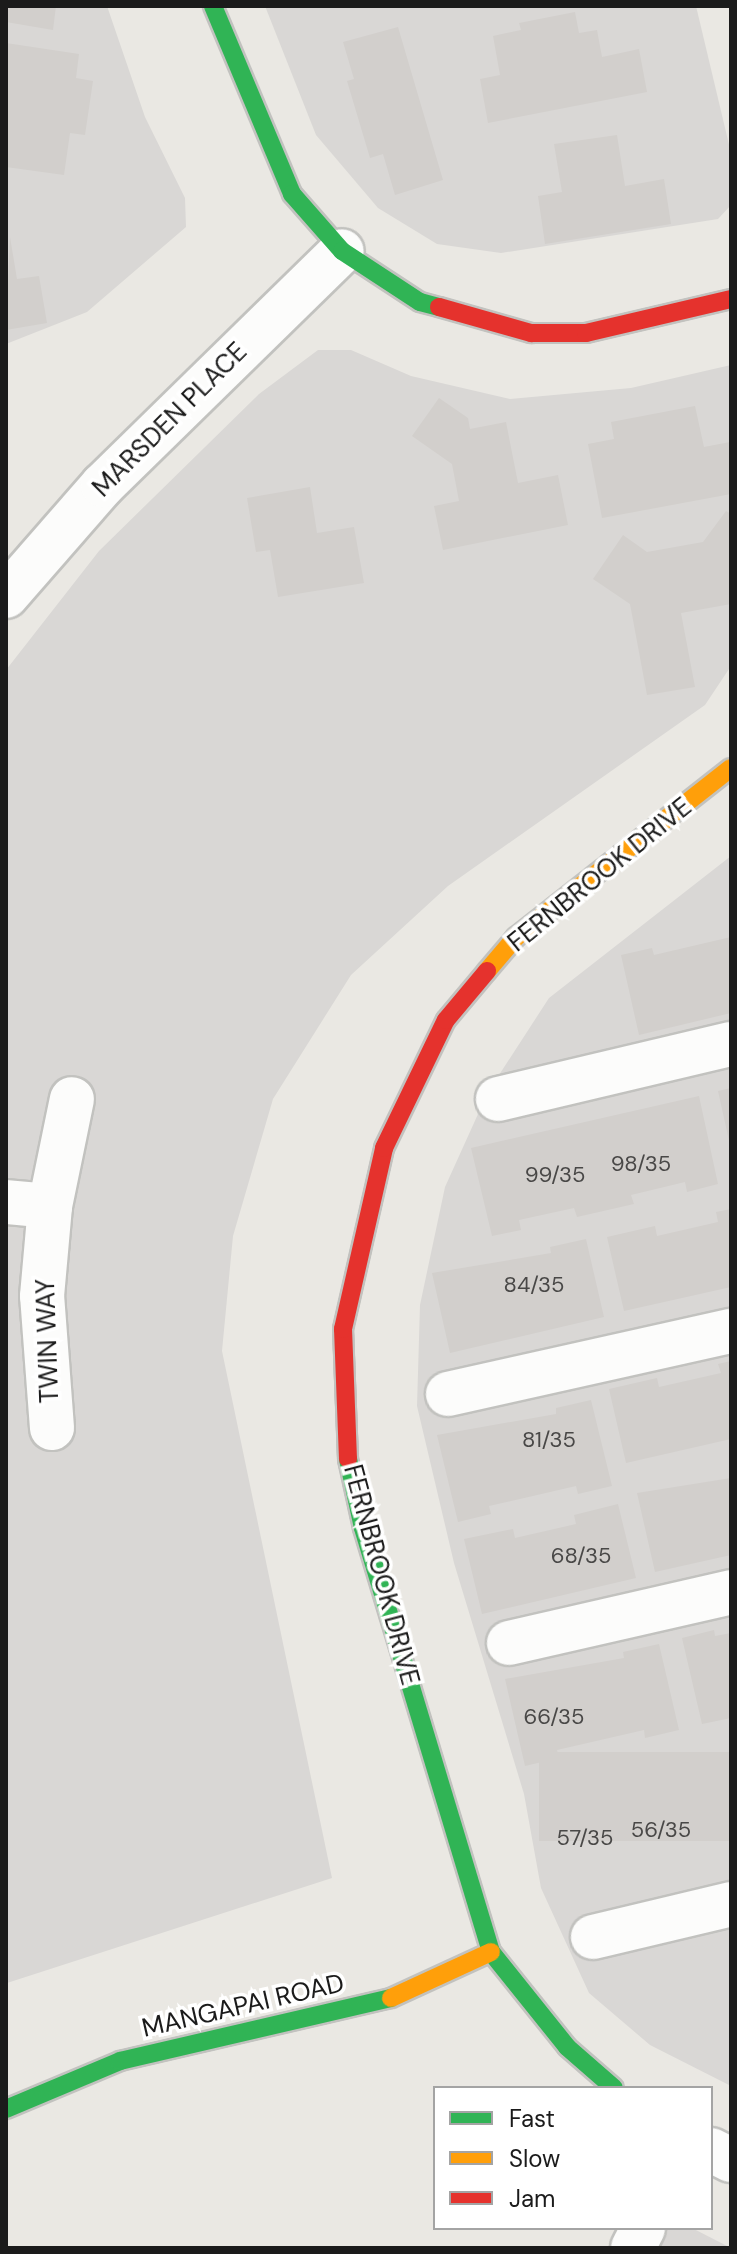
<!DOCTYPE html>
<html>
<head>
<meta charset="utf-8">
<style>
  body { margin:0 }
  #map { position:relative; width:737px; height:2254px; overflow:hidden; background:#eae8e3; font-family:"DM Sans",sans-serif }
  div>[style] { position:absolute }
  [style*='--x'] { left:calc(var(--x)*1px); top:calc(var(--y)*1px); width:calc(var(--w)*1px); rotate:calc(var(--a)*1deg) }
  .residential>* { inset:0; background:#d9d7d5 }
  .building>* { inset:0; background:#d2cfcc; transform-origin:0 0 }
  .roads { filter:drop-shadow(2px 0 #c2c2bf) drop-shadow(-2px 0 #c2c2bf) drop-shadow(0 2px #c2c2bf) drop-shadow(0 -2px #c2c2bf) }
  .street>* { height:44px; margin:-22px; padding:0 22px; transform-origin:22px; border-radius:22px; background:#fcfcfb }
  .fast>* { height:18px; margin:-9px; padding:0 9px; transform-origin:9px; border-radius:9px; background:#30b455 }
  .slow>* { height:18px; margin:-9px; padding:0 9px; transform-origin:9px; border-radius:9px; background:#ff9f0a }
  .jam>* { height:18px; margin:-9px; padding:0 9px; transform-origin:9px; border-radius:9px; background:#e5322d }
  span { translate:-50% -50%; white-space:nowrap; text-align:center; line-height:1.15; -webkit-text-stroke:7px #fff; paint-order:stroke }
  .number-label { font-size:22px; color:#494847 }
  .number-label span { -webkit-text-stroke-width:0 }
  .street-label { font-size:26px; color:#1b1b1b }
  .frame { position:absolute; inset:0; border:8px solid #1b1b1b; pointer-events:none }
  .legend { position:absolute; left:433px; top:2086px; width:280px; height:144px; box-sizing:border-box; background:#fff; border:2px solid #a4a4a4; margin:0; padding:10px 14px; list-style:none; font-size:24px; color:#1b1b1b }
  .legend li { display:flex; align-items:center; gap:16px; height:40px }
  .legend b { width:40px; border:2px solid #a4a4a4 }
</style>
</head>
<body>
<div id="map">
  <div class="residential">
    <div style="clip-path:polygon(6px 6px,107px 6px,145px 117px,185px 198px,186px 227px,87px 312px,6px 344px)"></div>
    <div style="clip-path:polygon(265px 6px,696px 6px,731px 153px,731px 205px,718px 219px,501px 253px,437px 244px,378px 208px,316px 135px)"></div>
    <div style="clip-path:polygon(318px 350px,351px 350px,411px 376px,510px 399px,631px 388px,731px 365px,731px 666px,705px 705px,448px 886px,351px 975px,273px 1099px,233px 1236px,222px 1351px,332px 1878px,7px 1983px,6px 670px,99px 551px,259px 394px)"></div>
    <div style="clip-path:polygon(731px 856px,731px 2086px,650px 2045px,589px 1993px,541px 1888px,524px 1794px,454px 1563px,417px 1406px,420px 1305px,445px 1187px,488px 1092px,549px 998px)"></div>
    <div style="clip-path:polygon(664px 2228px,692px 2228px,731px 2248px,653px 2248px)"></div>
  </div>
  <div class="building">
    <div style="clip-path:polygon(6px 6px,56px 6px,53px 30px,6px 22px)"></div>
    <div style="clip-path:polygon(575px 12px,579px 33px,597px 30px,602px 57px,639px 49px,647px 92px,488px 123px,480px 79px,500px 75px,493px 36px,521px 30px,519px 23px)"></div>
    <div style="clip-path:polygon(398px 27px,443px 180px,395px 195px,383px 154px,370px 158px,347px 81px,354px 79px,343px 42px)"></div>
    <div style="clip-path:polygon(6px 43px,79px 54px,76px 78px,93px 81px,85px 135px,70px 133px,64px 175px,6px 167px)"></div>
    <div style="clip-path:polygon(617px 135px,625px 186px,664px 179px,671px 224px,545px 244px,538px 196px,562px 192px,554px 144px)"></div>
    <div style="clip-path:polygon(10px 237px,17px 279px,39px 276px,47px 323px,6px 330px)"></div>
    <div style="clip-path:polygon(439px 398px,468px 418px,470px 429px,506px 422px,518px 483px,558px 475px,568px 525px,443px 550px,434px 506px,459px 501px,452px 464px,412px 436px)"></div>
    <div style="clip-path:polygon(695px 406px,704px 447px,730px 442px,731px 494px,602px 518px,588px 444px,614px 439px,611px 422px)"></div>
    <div style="clip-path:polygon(310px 487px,317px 533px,354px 527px,364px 583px,278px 597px,270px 550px,256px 552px,247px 498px)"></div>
    <div style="clip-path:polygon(726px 511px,731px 514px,731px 604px,681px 613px,695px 687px,647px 695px,630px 604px,593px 579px,623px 535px,647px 552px,703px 542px)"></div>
    <div style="clip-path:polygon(731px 937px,731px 1013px,639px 1035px,621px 955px,652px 948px,654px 955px)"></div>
    <div style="clip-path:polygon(731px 1088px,731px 1144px,730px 1145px,718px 1091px)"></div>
    <div style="clip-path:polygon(699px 1096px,718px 1184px,687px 1192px,685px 1182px,631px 1195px,634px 1204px,577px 1217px,574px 1208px,519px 1220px,521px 1230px,492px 1236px,471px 1148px)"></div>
    <div style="clip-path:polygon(731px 1209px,731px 1287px,624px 1311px,607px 1237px,655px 1226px,657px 1236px,718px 1222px,716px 1212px)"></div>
    <div style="clip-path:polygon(586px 1239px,604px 1317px,450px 1353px,432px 1273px,551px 1253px,550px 1247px)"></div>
    <div style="clip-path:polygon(731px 1361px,731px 1439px,626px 1463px,609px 1389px,657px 1378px,659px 1387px,721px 1373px,718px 1364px)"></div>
    <div style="clip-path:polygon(591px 1400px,612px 1486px,578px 1494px,576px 1486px,489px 1506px,491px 1514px,458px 1522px,437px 1435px,556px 1414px,556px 1408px)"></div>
    <div style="clip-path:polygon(731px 1478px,731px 1555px,655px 1572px,637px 1493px)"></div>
    <div style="clip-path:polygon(618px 1504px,636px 1578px,482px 1614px,464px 1539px,513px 1529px,515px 1538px,576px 1524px,574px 1515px)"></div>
    <div style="clip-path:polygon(714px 1630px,715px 1636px,731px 1633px,731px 1718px,702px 1724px,682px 1638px)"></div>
    <div style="clip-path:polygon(659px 1644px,679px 1730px,645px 1738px,644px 1730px,557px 1750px,559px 1758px,525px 1766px,505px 1679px,624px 1658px,623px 1652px)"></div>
    <div style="left:731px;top:1752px;width:89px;height:192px;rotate:90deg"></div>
  </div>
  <div class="roads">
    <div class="street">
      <div style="--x:6;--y:596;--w:147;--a:-48.9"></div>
      <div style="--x:103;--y:485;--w:334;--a:-44.4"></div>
      <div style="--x:498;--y:1099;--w:239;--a:-13.3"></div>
      <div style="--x:6;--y:1202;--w:44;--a:5.2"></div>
      <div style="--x:448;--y:1394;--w:290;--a:-12.6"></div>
      <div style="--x:52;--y:1428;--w:132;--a:-94.3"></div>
      <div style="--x:42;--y:1296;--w:90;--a:-84.9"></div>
      <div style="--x:50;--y:1206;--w:109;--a:-78.4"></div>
      <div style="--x:509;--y:1643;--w:228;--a:-12.9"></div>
      <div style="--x:593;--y:1937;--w:142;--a:-13.4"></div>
      <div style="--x:711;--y:2150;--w:22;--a:27"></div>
      <div style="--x:633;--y:2248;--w:22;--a:-63"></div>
    </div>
    <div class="fast">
      <div style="--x:213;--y:6;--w:204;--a:67.2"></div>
      <div style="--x:292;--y:194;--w:76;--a:48.7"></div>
      <div style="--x:342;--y:251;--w:93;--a:33.2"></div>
      <div style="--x:420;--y:302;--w:20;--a:15"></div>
      <div style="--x:348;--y:1459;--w:71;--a:77.7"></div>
      <div style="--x:363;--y:1528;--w:443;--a:73.2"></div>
      <div style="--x:491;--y:1952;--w:122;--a:51.3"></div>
      <div style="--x:567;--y:2047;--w:62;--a:41.1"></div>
      <div style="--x:6;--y:2109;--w:124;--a:-22.8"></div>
      <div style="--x:120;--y:2061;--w:278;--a:-13.1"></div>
    </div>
    <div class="slow">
      <div style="--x:487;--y:971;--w:45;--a:-49.5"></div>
      <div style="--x:516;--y:937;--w:273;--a:-38.2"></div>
      <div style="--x:391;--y:1998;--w:110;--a:-24.7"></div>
    </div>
    <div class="jam">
      <div style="--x:439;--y:307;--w:96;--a:15.8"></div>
      <div style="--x:531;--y:333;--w:55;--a:0"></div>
      <div style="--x:586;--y:333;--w:149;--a:-13.2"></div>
      <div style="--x:348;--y:1459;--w:130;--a:-92.2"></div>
      <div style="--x:343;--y:1329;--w:186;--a:-77.2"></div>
      <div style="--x:384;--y:1148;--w:142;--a:-64.2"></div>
      <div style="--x:446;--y:1020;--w:64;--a:-50.1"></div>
    </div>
  </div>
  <div class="number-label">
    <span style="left:641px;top:1164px">98/35</span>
    <span style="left:555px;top:1175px">99/35</span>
    <span style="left:534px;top:1285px">84/35</span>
    <span style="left:549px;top:1440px">81/35</span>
    <span style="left:581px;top:1556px">68/35</span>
    <span style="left:554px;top:1717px">66/35</span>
    <span style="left:661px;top:1830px">56/35</span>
    <span style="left:585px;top:1838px">57/35</span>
  </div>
  <div class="street-label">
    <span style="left:170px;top:420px;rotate:-45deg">MARSDEN PLACE</span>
    <span style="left:600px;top:875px;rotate:-39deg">FERNBROOK DRIVE</span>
    <span style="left:48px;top:1341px;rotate:-92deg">TWIN WAY</span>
    <span style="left:381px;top:1575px;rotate:75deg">FERNBROOK DRIVE</span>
    <span style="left:243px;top:2006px;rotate:-13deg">MANGAPAI ROAD</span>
  </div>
  <div class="frame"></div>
  <ul class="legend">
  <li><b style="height:10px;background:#30b455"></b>Fast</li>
  <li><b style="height:10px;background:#ff9f0a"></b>Slow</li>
  <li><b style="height:10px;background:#e5322d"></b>Jam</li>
  </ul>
</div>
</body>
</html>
